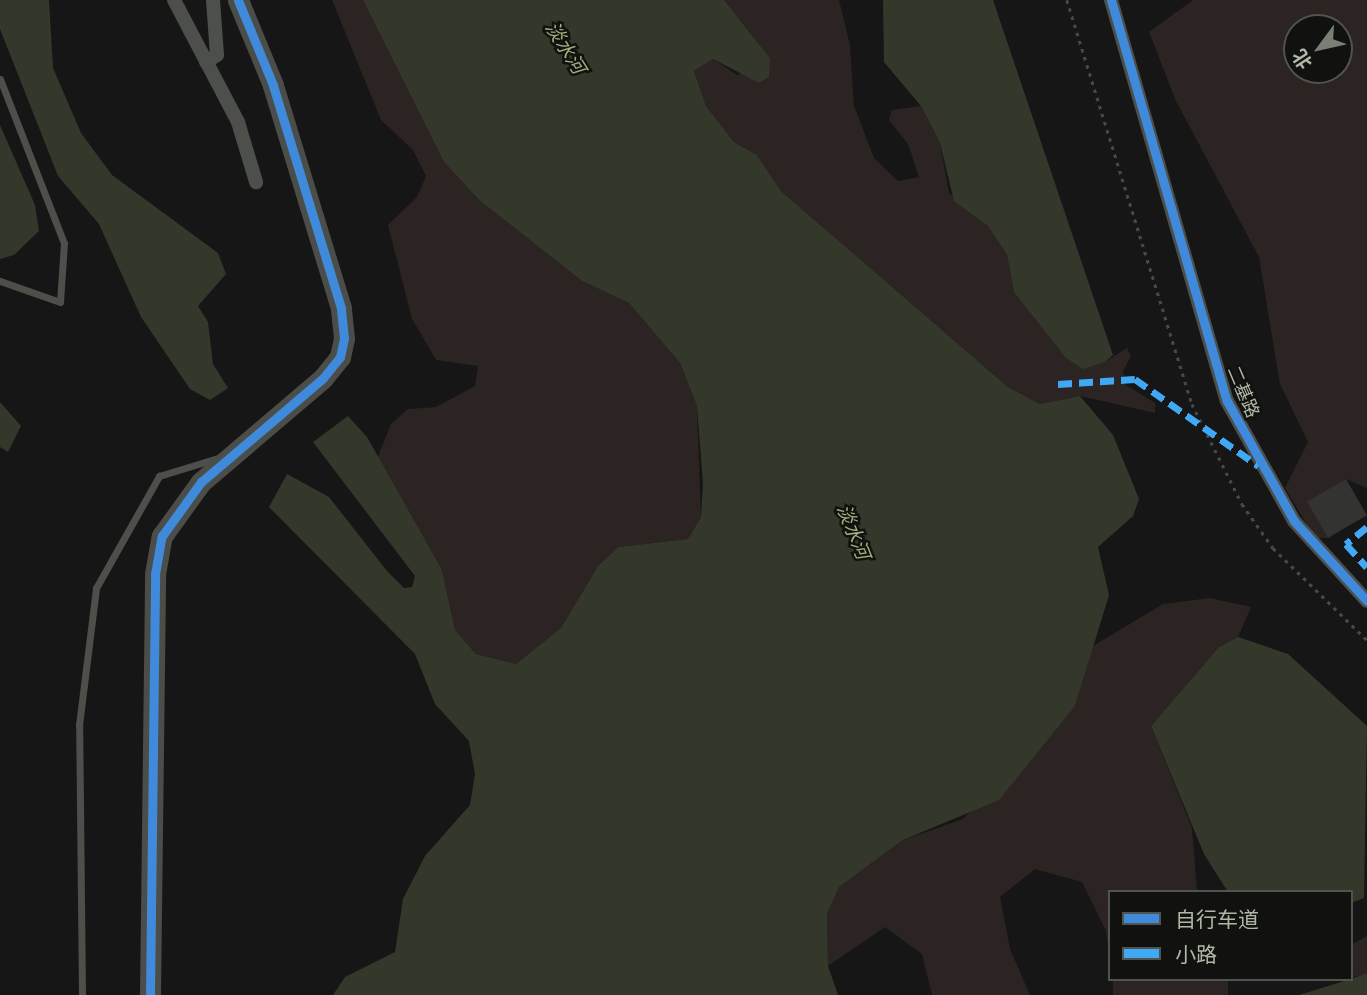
<!DOCTYPE html>
<html>
<head>
<meta charset="utf-8">
<style>
  body { margin:0 }
  #map { position:relative; width:1367px; height:995px; overflow:hidden; background:#161616; font-family:"Archivo Narrow","Noto Sans SC",sans-serif }
  div>[style] { position:absolute }
  [style*='--x'] { left:calc(var(--x)*1px); top:calc(var(--y)*1px); width:calc(var(--w)*1px); rotate:calc(var(--a)*1deg) }
  .green>* { inset:0; background:#2c2323; transform-origin:0 0 }
  .water>* { inset:0; background:#33382a }
  .building>* { inset:0; background:#333432; transform-origin:0 0 }
  .path>* { height:2.5px; margin-top:-1.25px; transform-origin:0; background:repeating-linear-gradient(90deg,#474a46 0 3.5px,transparent 0 8.5px) }
  .lane>* { height:7px; margin:-3.5px; padding:0 3.5px; transform-origin:3.5px; border-radius:3.5px; background:#4d4f4a }
  .street>* { height:14px; margin:-7px; padding:0 7px; transform-origin:7px; border-radius:7px; background:#4d4f4a }
  .secondary>* { height:21px; margin:-10.5px; padding:0 10.5px; transform-origin:10.5px; border-radius:10.5px; background:#4b4d49 }
  .quiet>* { height:7px; margin-top:-3.5px; transform-origin:0; background:repeating-linear-gradient(90deg,#3fa9f5 0 14px,transparent 0 21px) }
  .cycleway>* { height:9px; margin:-4.5px; padding:0 4.5px; transform-origin:4.5px; border-radius:4.5px; background:#408adc }
  span { translate:-50% -50%; white-space:nowrap; text-align:center; line-height:1.15; -webkit-text-stroke:5px #111210; paint-order:stroke }
  .street-label { font-size:18px; color:#afb7a7 }
  .water-label { font-size:19px; color:#a2b17f; font-style:italic }
  .legend { position:absolute; left:1108px; top:890px; width:245px; height:91px; box-sizing:border-box; background:#111210; border:2px solid #50544c; margin:0; padding:9px 12px; list-style:none; font-size:21px; color:#afb7a7 }
  .legend li { display:flex; align-items:center; gap:14px; height:35px }
  .legend b { width:35px; border:2px solid #50544c }
  .north { position:absolute; left:1283px; top:14px; width:70px; height:70px; box-sizing:border-box; background:#111210; border:2px solid #50544c; border-radius:50%; rotate:237deg; font-size:19px; font-weight:700; line-height:28px; text-align:center; color:#afb7a7 }
  .north::after { content:''; display:block; margin:auto; width:24px; height:32px; background:#797f74; clip-path:polygon(50% 0,100% 100%,50% 72%,0 100%) }
</style>
</head>
<body>
<div id="map">
  <div class="green">
    <div style="clip-path:polygon(332px 0,363px 0,444px 162px,479px 200px,582px 281px,629px 303px,680px 363px,697px 406px,701px 517px,688px 539px,618px 547px,598px 566px,561px 628px,516px 664px,476px 654px,455px 630px,442px 570px,377px 459px,391px 424px,408px 409px,436px 407px,475px 386px,478px 366px,436px 360px,412px 319px,388px 225px,417px 197px,426px 176px,413px 150px,381px 120px)"></div>
    <div style="clip-path:polygon(724px 0,839px 0,850px 45px,854px 106px,874px 158px,898px 181px,919px 177px,908px 144px,889px 120px,892px 110px,921px 106px,940px 143px,949px 193px,988px 226px,1007px 255px,1014px 292px,1105px 362px,1127px 348px,1131px 356px,1123px 371px,1126px 385px,1155px 403px,1155px 413px,1080px 396px,1040px 404px,1008px 387px,781px 191px,757px 155px,734px 142px,706px 106px,694px 71px,713px 59px,737px 75px,770px 58px)"></div>
    <div style="clip-path:polygon(evenodd,1193px 0,1367px 0,1367px 488px,1346px 479px,1309px 503px,1331px 538px,1315px 538px,1285px 488px,1308px 442px,1280px 384px,1259px 257px,1176px 101px,1149px 32px,1193px 0,1297px 28px,1339px 28px,1339px 70px,1297px 70px,1297px 28px)"></div>
    <div style="clip-path:polygon(1210px 598px,1251px 607px,1238px 637px,1219px 647px,1151px 726px,1192px 828px,1197px 892px,1110px 892px,1110px 959px,1106px 931px,1082px 882px,1035px 869px,1000px 897px,1010px 949px,1030px 995px,932px 995px,922px 954px,885px 927px,828px 966px,827px 914px,839px 887px,903px 840px,963px 819px,1075px 706px,1093px 646px,1163px 604px)"></div>
    <div style="clip-path:polygon(1367px 936px,1367px 973px,1351px 978px,1351px 945px)"></div>
    <div style="left:1113px;top:979px;width:115px;height:16px"></div>
  </div>
  <div class="water">
    <div style="clip-path:polygon(0 0,49px 0,53px 68px,81px 133px,112px 175px,218px 253px,226px 274px,198px 306px,208px 322px,213px 364px,228px 388px,210px 400px,190px 389px,141px 317px,99px 224px,58px 176px,0 29px)"></div>
    <div style="clip-path:polygon(363px 0,724px 0,770px 58px,769px 77px,759px 83px,713px 59px,694px 71px,706px 106px,734px 142px,757px 155px,781px 191px,1008px 387px,1040px 404px,1080px 396px,1113px 435px,1139px 499px,1133px 516px,1098px 547px,1109px 595px,1075px 706px,999px 800px,903px 840px,839px 887px,827px 914px,828px 966px,838px 995px,333px 995px,345px 977px,395px 952px,403px 899px,425px 856px,470px 805px,475px 774px,469px 741px,435px 704px,415px 654px,269px 507px,287px 474px,329px 497px,387px 571px,404px 588px,412px 587px,415px 576px,313px 442px,348px 416px,367px 437px,442px 570px,455px 630px,476px 654px,516px 664px,561px 628px,598px 566px,618px 547px,688px 539px,701px 517px,703px 484px,697px 406px,680px 363px,629px 303px,582px 281px,479px 200px,444px 162px)"></div>
    <div style="clip-path:polygon(883px 0,993px 0,1113px 355px,1105px 362px,1083px 369px,1066px 358px,1014px 292px,1007px 255px,988px 226px,954px 201px,940px 143px,921px 106px,884px 62px)"></div>
    <div style="clip-path:polygon(0 125px,35px 205px,39px 231px,14px 255px,0 259px)"></div>
    <div style="clip-path:polygon(0 402px,21px 426px,8px 452px,0 447px)"></div>
    <div style="clip-path:polygon(1238px 637px,1288px 654px,1367px 726px,1364px 898px,1351px 903px,1351px 892px,1228px 892px,1204px 854px,1151px 726px,1219px 647px)"></div>
    <div style="clip-path:polygon(1367px 973px,1367px 995px,1299px 995px,1351px 979px)"></div>
  </div>
  <div class="building">
    <div style="left:1346px;top:479px;width:42px;height:45px;rotate:60deg"></div>
  </div>
  <div class="path">
    <div style="--x:1067;--y:0;--w:423;--a:72.8"></div>
    <div style="--x:1192;--y:404;--w:112;--a:63.4"></div>
    <div style="--x:1242;--y:504;--w:54;--a:54.8"></div>
    <div style="--x:1273;--y:548;--w:132;--a:44.4"></div>
  </div>
  <div class="lane">
    <div style="--x:0;--y:79;--w:176;--a:68.7"></div>
    <div style="--x:64;--y:243;--w:59;--a:93.9"></div>
    <div style="--x:60;--y:302;--w:64;--a:-160.7"></div>
    <div style="--x:82;--y:995;--w:270;--a:-90.6"></div>
    <div style="--x:79;--y:725;--w:138;--a:-82.9"></div>
    <div style="--x:96;--y:588;--w:129;--a:-60.6"></div>
    <div style="--x:159;--y:476;--w:65;--a:-17"></div>
  </div>
  <div class="street">
    <div style="--x:174;--y:0;--w:138;--a:62.3"></div>
    <div style="--x:238;--y:122;--w:63;--a:73.3"></div>
    <div style="--x:1111;--y:0;--w:417;--a:73.9"></div>
    <div style="--x:1227;--y:401;--w:137;--a:60.8"></div>
    <div style="--x:1294;--y:521;--w:108;--a:47.6"></div>
    <div style="--x:206;--y:62;--w:13;--a:-32"></div>
    <div style="--x:217;--y:55;--w:55;--a:-94.2"></div>
  </div>
  <div class="secondary">
    <div style="--x:150;--y:995;--w:421;--a:-89.3"></div>
    <div style="--x:155;--y:574;--w:39;--a:-80"></div>
    <div style="--x:162;--y:536;--w:67;--a:-54.2"></div>
    <div style="--x:201;--y:482;--w:160;--a:-40.4"></div>
    <div style="--x:323;--y:378;--w:27;--a:-51"></div>
    <div style="--x:340;--y:357;--w:19;--a:-78"></div>
    <div style="--x:344;--y:338;--w:30;--a:-96"></div>
    <div style="--x:341;--y:308;--w:233;--a:-107"></div>
    <div style="--x:273;--y:85;--w:92;--a:-112.4"></div>
  </div>
  <div class="quiet">
    <div style="--x:1058;--y:384;--w:77;--a:-3.7"></div>
    <div style="--x:1135;--y:379;--w:151;--a:35.1"></div>
    <div style="--x:1367;--y:527;--w:27;--a:141"></div>
    <div style="--x:1346;--y:544;--w:31;--a:48"></div>
  </div>
  <div class="cycleway">
    <div style="--x:1111;--y:0;--w:417;--a:73.9"></div>
    <div style="--x:1227;--y:401;--w:137;--a:60.8"></div>
    <div style="--x:1294;--y:521;--w:108;--a:47.6"></div>
    <div style="--x:150;--y:995;--w:421;--a:-89.3"></div>
    <div style="--x:155;--y:574;--w:39;--a:-80"></div>
    <div style="--x:162;--y:536;--w:67;--a:-54.2"></div>
    <div style="--x:201;--y:482;--w:160;--a:-40.4"></div>
    <div style="--x:323;--y:378;--w:27;--a:-51"></div>
    <div style="--x:340;--y:357;--w:19;--a:-78"></div>
    <div style="--x:344;--y:338;--w:30;--a:-96"></div>
    <div style="--x:341;--y:308;--w:233;--a:-107"></div>
    <div style="--x:273;--y:85;--w:92;--a:-112.4"></div>
  </div>
  <div class="street-label">
    <span style="left:1243px;top:392px;rotate:67deg">二基路</span>
  </div>
  <div class="water-label">
    <span style="left:565px;top:48px;rotate:58deg">淡水河</span>
    <span style="left:853px;top:532px;rotate:68deg">淡水河</span>
  </div>
  <ul class="legend">
  <li><b style="height:9px;background:#408adc"></b>自行车道</li>
  <li><b style="height:9px;background:#3fa9f5"></b>小路</li>
  </ul>
  <div class="north">北</div>
</div>
</body>
</html>
